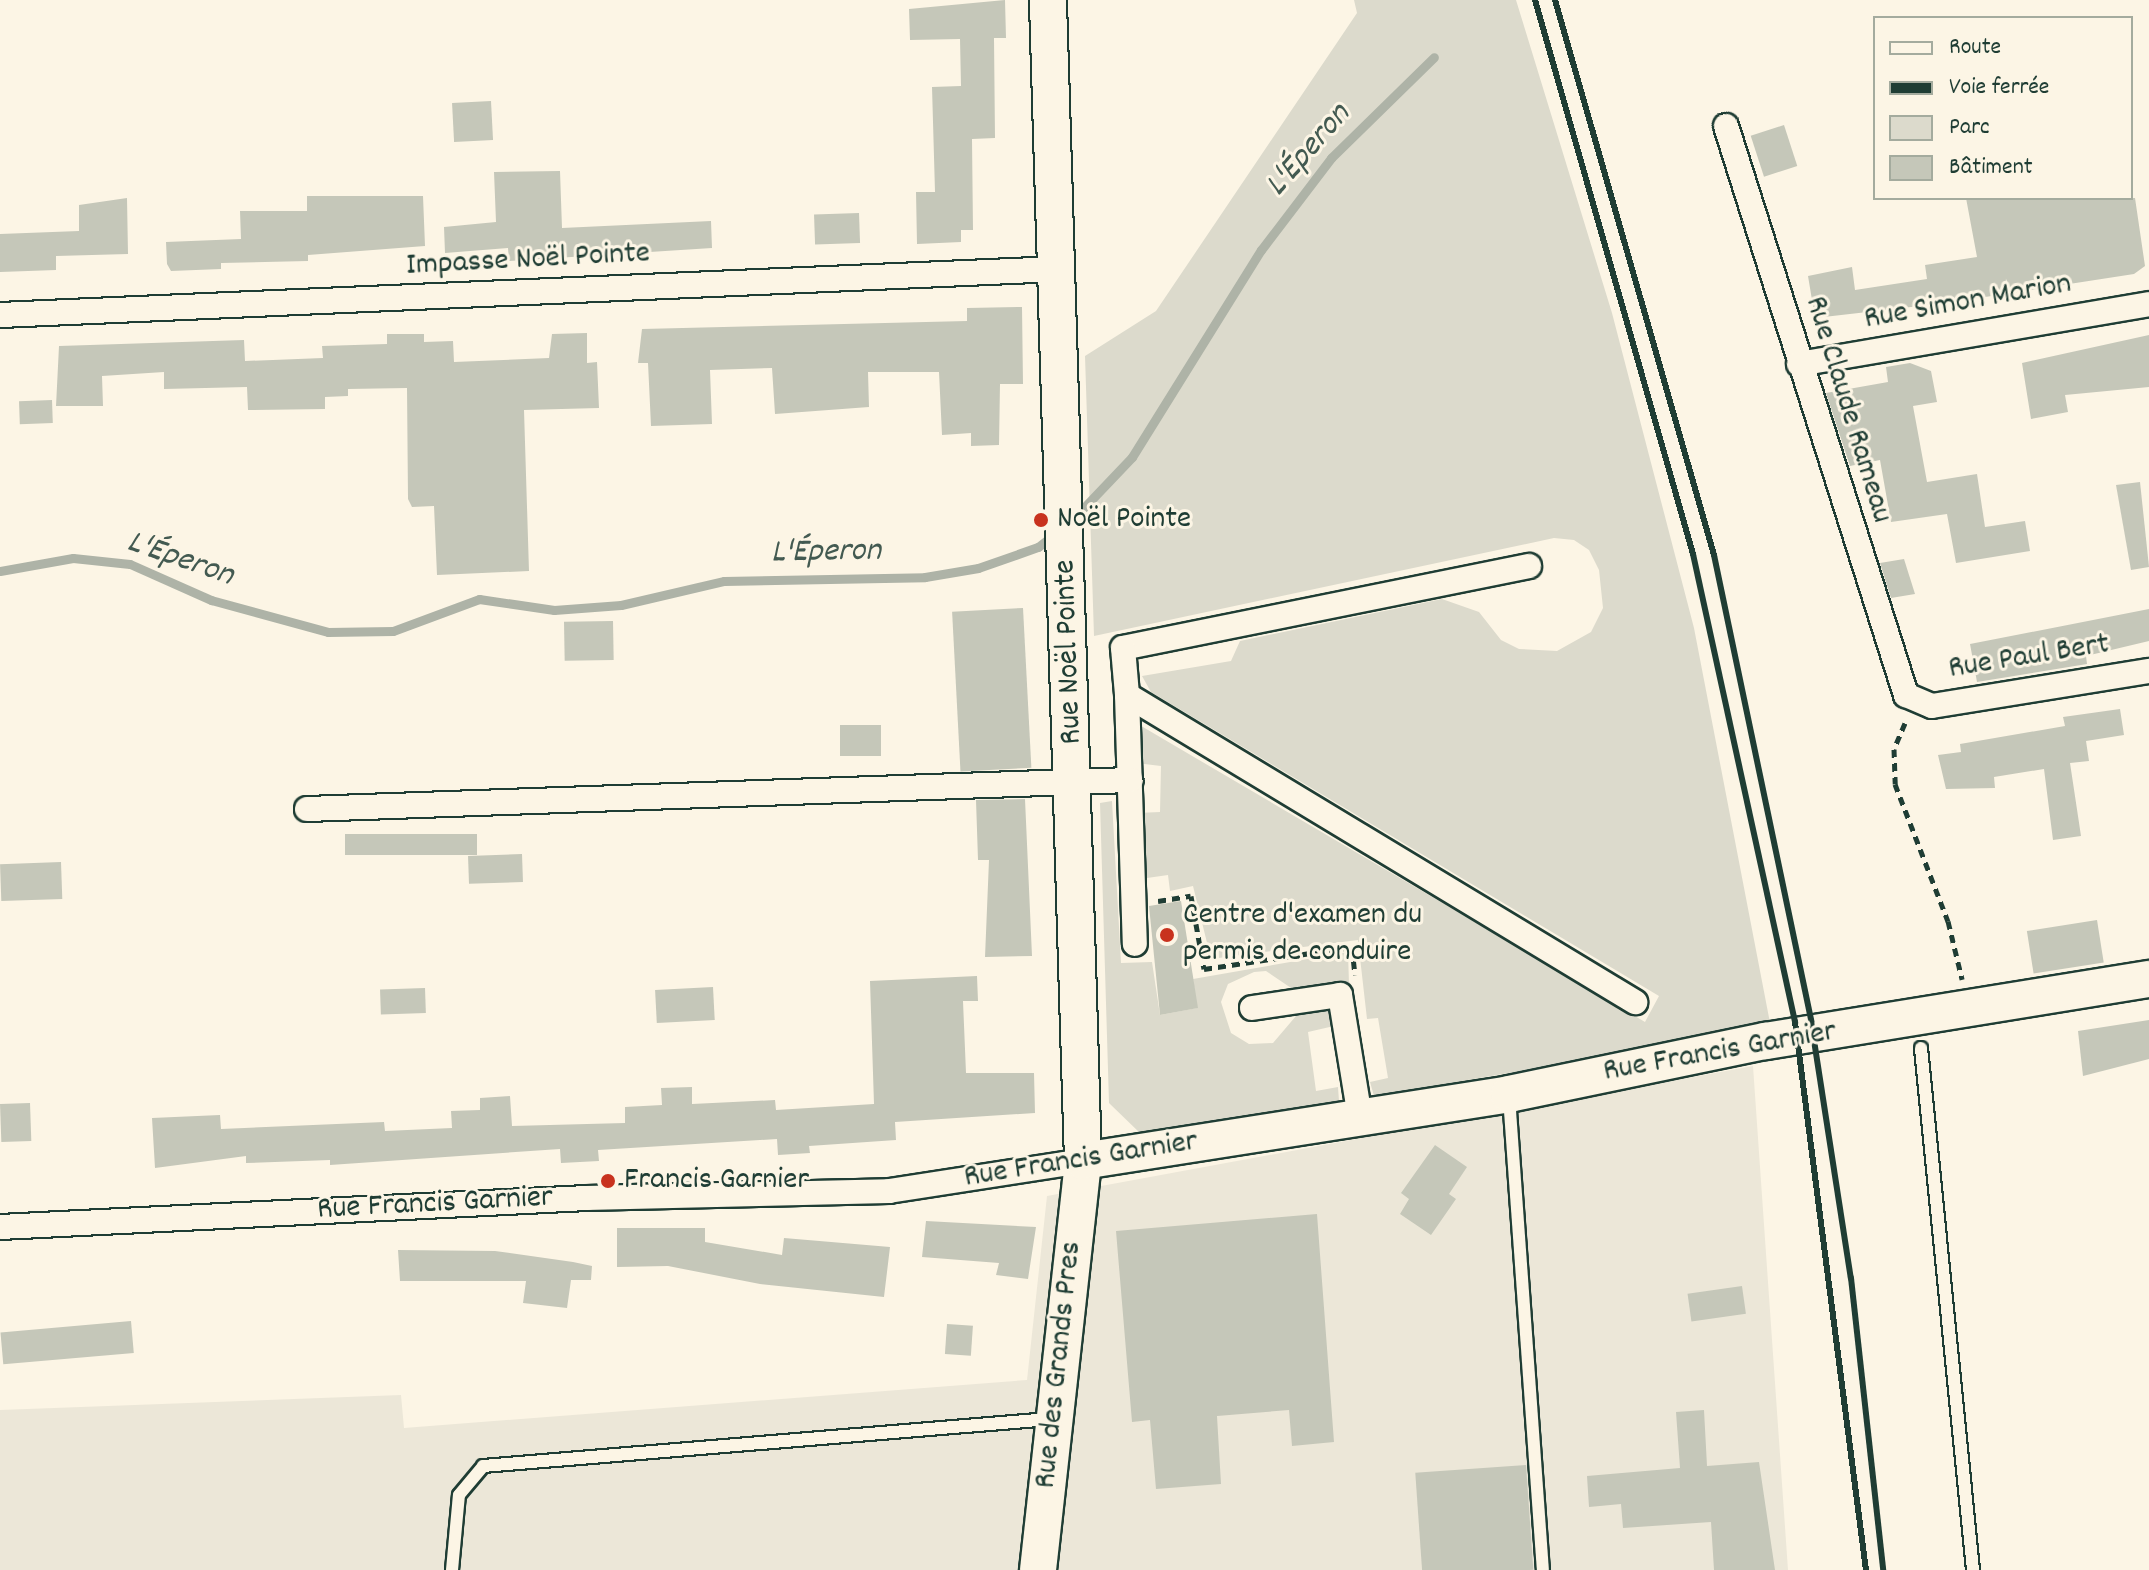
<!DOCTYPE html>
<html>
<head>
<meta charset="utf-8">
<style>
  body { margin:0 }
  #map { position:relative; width:2149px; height:1570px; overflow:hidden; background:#fcf5e5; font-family:Dekko,sans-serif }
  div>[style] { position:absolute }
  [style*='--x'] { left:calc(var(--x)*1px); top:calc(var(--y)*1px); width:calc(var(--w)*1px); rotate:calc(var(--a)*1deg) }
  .built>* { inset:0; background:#ece7d8 }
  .green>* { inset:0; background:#dcdacc }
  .stream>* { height:9px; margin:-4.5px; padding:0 4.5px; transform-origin:4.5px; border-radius:4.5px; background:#aeb3a7 }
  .building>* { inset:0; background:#c5c7b9; transform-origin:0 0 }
  .path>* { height:5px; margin-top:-2.5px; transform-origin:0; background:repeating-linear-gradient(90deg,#1f3d34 0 8px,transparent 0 14px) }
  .roads { filter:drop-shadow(2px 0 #1f3d34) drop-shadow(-2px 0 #1f3d34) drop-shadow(0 2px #1f3d34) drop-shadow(0 -2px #1f3d34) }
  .lane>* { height:12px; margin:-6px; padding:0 6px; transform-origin:6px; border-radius:6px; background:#fcf5e5 }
  .street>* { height:24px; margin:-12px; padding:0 12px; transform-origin:12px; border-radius:12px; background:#fcf5e5 }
  .secondary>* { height:36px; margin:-18px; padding:0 18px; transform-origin:18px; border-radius:18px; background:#fcf5e5 }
  .rail>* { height:6px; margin:-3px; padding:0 3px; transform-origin:3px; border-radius:3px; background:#1f3d34 }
  .dots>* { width:22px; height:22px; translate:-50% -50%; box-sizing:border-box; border:4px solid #fcf5e5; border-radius:50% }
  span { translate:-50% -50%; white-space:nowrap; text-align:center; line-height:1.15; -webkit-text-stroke:6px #fcf5e5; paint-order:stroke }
  .street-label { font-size:32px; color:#1f3d34 }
  .poi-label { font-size:32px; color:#1f3d34 }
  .left { translate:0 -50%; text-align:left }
  .water-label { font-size:34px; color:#435a51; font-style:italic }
  .legend { position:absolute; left:1873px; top:16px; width:260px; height:184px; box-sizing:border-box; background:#fcf5e5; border:2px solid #a4ab9e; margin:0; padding:10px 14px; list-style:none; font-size:24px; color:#1f3d34 }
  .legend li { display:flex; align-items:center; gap:16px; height:40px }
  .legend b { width:40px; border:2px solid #a4ab9e }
</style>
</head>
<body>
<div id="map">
  <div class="built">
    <div style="clip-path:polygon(1753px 1066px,1788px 1570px,0 1570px,0 1410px,401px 1395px,404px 1428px,1027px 1380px,1047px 1196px)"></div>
  </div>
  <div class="green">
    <div style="clip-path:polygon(1354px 0,1516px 0,1612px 313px,1694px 628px,1771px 1028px,1374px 1096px,1370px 1082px,1388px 1078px,1378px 1018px,1367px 1019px,1358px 940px,1211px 959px,1193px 886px,1170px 891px,1168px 875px,1140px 879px,1137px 813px,1160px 812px,1161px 766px,1136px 763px,1131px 720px,1645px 1022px,1659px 996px,1151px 692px,1142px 676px,1231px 661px,1240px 641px,1442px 599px,1479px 612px,1501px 640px,1519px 649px,1557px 651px,1591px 632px,1603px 608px,1599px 570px,1589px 550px,1574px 540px,1554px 538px,1094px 636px,1085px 356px,1156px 311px,1357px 13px)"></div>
    <div style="clip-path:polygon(1112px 801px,1121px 963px,1152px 962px,1160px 1015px,1197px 1008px,1193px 979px,1348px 952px,1349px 984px,1297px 992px,1266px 971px,1254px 972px,1228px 984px,1221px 1002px,1231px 1033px,1249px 1044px,1273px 1043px,1296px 1016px,1330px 1008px,1334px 1026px,1308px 1032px,1316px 1091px,1338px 1087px,1339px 1101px,1142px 1135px,1109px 1103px,1100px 803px)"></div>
  </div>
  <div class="stream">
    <div style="--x:1074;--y:518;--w:84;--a:-46.4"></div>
    <div style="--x:1132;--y:457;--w:244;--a:-58.1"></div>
    <div style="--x:1261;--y:250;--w:116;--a:-52.7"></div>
    <div style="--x:1331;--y:158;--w:144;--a:-44.4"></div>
    <div style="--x:0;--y:571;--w:74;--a:-10.1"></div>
    <div style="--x:73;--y:558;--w:57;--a:6"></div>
    <div style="--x:130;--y:564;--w:89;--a:24"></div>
    <div style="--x:211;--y:600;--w:121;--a:15.3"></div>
    <div style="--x:328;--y:632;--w:65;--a:-0.9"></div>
    <div style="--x:393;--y:631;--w:92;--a:-20.4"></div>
    <div style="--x:479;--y:599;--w:76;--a:8.3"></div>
    <div style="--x:554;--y:610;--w:67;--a:-4.3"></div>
    <div style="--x:621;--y:605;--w:106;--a:-13.1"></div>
    <div style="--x:724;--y:581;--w:201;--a:-1.1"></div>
    <div style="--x:925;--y:577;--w:54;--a:-9.6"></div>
    <div style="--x:978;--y:568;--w:64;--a:-19.3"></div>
    <div style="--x:1038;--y:547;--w:23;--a:-38"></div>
  </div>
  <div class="building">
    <div style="clip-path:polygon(1005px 0,1006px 38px,994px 38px,995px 138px,972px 139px,973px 230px,961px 230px,961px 242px,917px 244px,916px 192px,935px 192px,932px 87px,961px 86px,960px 39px,910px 40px,909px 9px)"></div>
    <div style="left:491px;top:101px;width:39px;height:39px;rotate:87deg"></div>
    <div style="left:1784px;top:125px;width:43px;height:35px;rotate:72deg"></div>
    <div style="clip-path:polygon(560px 171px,562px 228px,711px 221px,712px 248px,509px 261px,508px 248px,445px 253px,444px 227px,496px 222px,494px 172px)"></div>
    <div style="clip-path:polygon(307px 196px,423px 196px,425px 246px,308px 255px,308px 261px,221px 263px,221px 269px,171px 271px,167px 264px,166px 242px,241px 239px,240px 211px,307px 211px)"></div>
    <div style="clip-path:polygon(127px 198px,128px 254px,56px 256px,56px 270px,0 272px,0 234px,79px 231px,79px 205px)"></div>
    <div style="clip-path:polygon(1966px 198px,2135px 198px,2145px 266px,2134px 274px,1946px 303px,1815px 318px,1808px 276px,1852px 267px,1855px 290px,1927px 279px,1925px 265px,1977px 257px)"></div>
    <div style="left:859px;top:213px;width:30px;height:45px;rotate:88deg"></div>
    <div style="clip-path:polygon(1022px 307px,1023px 384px,1000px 384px,999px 445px,971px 446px,971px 433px,942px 435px,939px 372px,868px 372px,869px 407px,775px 414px,772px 368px,710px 370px,712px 424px,651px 426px,648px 363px,638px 363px,642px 329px,967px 321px,967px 308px)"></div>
    <div style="clip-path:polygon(587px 333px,587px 363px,597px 362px,599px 408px,524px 410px,529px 571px,437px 575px,434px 506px,412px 507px,408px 499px,407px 388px,348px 389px,348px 396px,325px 397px,325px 409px,248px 410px,247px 387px,164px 389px,164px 372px,102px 376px,103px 406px,56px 406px,59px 346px,244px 340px,245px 361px,323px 358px,322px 346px,387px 344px,387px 334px,424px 334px,424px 342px,453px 341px,454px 362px,549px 358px,552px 334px)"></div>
    <div style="clip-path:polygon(2149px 335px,2149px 387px,2065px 395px,2068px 412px,2031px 419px,2022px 363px)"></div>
    <div style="clip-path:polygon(1910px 363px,1931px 371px,1937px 402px,1913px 406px,1927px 482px,1977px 474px,1985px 527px,2025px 521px,2030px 551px,1956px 563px,1947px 514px,1891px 522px,1880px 460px,1850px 466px,1826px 393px,1888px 382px,1886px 367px)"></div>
    <div style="left:52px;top:400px;width:23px;height:33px;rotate:88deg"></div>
    <div style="clip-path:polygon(2140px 482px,2149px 567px,2131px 570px,2116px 485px)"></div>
    <div style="clip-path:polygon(1904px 559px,1915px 594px,1891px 598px,1880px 563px)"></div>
    <div style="left:1023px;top:608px;width:160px;height:71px;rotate:87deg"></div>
    <div style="clip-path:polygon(2149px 609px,2149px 641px,2086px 656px,2087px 664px,1977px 682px,1970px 644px)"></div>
    <div style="left:613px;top:621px;width:39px;height:49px;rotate:89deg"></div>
    <div style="clip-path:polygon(2120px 709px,2124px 735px,2086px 741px,2089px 761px,2070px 763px,2081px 836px,2053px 840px,2044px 769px,1994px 777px,1995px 788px,1946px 789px,1938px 755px,1961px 752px,1960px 744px,2065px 726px,2063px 717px)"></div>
    <div style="left:881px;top:725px;width:31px;height:41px;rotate:90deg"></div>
    <div style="clip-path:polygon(1025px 799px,1032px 956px,985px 957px,989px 860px,978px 860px,976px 800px)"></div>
    <div style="left:477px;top:834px;width:21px;height:132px;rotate:90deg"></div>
    <div style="left:522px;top:854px;width:28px;height:54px;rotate:88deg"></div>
    <div style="left:61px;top:862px;width:37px;height:61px;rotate:88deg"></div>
    <div style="clip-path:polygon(1181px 901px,1198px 1008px,1160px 1015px,1149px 906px)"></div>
    <div style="left:2097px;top:920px;width:43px;height:71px;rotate:81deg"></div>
    <div style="clip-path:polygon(977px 976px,978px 1001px,963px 1001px,966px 1073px,1034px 1073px,1035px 1113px,895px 1122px,896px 1140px,809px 1146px,810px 1153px,778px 1155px,777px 1139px,598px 1150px,599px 1161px,561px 1163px,560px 1149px,330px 1165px,330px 1160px,246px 1163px,246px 1156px,155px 1168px,152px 1118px,220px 1115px,221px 1129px,384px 1122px,385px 1131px,452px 1128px,451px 1111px,480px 1110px,480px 1098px,510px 1096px,512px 1126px,625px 1123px,625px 1107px,662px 1105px,661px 1088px,692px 1087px,692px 1104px,775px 1100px,776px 1110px,874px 1104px,870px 981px)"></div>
    <div style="left:713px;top:987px;width:33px;height:58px;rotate:87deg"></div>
    <div style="left:425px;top:988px;width:25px;height:45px;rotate:88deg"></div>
    <div style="clip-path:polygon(2149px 1020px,2149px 1059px,2083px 1076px,2078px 1031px)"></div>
    <div style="left:30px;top:1103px;width:38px;height:30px;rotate:88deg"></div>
    <div style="clip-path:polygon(1435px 1145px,1467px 1167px,1449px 1194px,1456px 1199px,1431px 1235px,1400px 1214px,1409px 1199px,1401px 1193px)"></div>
    <div style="clip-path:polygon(1317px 1214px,1334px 1442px,1292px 1446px,1289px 1410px,1217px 1416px,1221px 1484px,1156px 1489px,1150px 1420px,1132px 1422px,1116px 1231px)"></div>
    <div style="clip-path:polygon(926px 1221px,1036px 1227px,1028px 1279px,996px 1275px,999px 1263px,922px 1257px)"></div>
    <div style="clip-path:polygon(617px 1228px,705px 1228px,705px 1242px,782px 1255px,784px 1238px,890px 1247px,884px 1297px,760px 1284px,668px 1266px,617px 1267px)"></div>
    <div style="clip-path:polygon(398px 1250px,495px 1251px,573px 1262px,592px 1266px,591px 1280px,571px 1280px,567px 1308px,523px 1303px,526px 1281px,400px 1281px)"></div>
    <div style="left:1742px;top:1286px;width:28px;height:55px;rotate:82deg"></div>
    <div style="left:131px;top:1321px;width:32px;height:131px;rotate:85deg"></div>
    <div style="left:947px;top:1324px;width:26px;height:30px;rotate:4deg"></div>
    <div style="clip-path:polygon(1704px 1410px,1707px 1466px,1759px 1462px,1775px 1570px,1714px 1570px,1711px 1522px,1623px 1528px,1621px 1504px,1589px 1507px,1587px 1476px,1680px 1468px,1676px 1412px)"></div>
    <div style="left:1526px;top:1465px;width:105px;height:111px;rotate:86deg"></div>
  </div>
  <div class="path">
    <div style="--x:1905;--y:723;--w:28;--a:113"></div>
    <div style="--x:1894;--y:749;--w:35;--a:88"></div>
    <div style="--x:1895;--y:784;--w:147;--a:68.9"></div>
    <div style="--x:1948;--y:921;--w:60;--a:76.4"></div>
    <div style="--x:1158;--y:901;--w:33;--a:-9"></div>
    <div style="--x:1191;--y:896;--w:74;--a:79.9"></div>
    <div style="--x:1204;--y:969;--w:150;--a:-8.5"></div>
    <div style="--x:1352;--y:947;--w:28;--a:84"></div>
  </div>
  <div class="roads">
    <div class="lane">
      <div style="--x:1921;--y:1048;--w:525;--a:84.31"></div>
      <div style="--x:1509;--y:1097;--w:474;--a:85.9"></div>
      <div style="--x:452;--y:1570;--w:75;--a:-84.7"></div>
      <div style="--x:459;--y:1495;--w:38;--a:-50"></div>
      <div style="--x:483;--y:1466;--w:569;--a:-4.74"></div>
    </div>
    <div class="street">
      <div style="--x:1726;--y:126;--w:597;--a:72.45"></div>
      <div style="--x:1906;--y:695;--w:28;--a:23"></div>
      <div style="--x:1932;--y:706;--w:220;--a:-9.2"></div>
      <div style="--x:0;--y:315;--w:1059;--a:-2.49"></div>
      <div style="--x:1799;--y:364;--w:355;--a:-9.7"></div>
      <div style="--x:1529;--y:566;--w:414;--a:168.6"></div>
      <div style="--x:1123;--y:648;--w:47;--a:85.1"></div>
      <div style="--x:1127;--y:695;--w:594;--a:31.15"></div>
      <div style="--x:1127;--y:695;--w:249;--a:88.2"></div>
      <div style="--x:307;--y:809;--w:824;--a:-2.02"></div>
      <div style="--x:1252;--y:1008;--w:89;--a:-8.4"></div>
      <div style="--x:1340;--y:995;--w:124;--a:80.7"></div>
      <div style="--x:0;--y:1227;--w:587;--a:-2.83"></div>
      <div style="--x:586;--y:1198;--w:303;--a:-1.3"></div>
      <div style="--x:889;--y:1191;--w:196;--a:-8.8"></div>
    </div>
    <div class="secondary">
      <div style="--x:1083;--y:1161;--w:431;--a:-8.9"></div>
      <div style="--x:1509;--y:1094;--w:262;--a:-11.7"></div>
      <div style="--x:1766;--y:1041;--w:388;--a:-9.2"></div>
      <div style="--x:1038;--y:1570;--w:411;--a:-83.7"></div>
      <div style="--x:1083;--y:1161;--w:1162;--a:-91.73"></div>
    </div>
  </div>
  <div class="rail">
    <div style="--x:1535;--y:0;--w:576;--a:74.08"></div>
    <div style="--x:1693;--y:554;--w:479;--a:77.7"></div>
    <div style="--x:1795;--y:1022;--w:553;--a:82.62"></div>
    <div style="--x:1555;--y:0;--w:577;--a:74.01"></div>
    <div style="--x:1714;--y:555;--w:476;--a:78.2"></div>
    <div style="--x:1811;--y:1021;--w:260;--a:81.2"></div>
    <div style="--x:1851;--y:1278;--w:294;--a:83.7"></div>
  </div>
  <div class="dots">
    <div style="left:1041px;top:520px;background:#c8321e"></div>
    <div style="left:1167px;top:935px;background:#c8321e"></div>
    <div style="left:608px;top:1181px;background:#c8321e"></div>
  </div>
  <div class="street-label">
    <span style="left:528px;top:261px;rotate:-3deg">Impasse Noël Pointe</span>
    <span style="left:1968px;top:303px;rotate:-10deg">Rue Simon Marion</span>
    <span style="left:1847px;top:410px;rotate:73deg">Rue Claude Rameau</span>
    <span style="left:1070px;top:652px;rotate:-92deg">Rue Noël Pointe</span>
    <span style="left:2029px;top:658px;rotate:-9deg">Rue Paul Bert</span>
    <span style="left:1720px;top:1053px;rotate:-10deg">Rue Francis Garnier</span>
    <span style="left:1081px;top:1161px;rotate:-9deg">Rue Francis Garnier</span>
    <span style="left:435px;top:1205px;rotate:-3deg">Rue Francis Garnier</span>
    <span style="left:1060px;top:1365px;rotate:-84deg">Rue des Grands Pres</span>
  </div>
  <div class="poi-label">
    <span class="left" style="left:1057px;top:520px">Noël Pointe</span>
    <span class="left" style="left:1183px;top:935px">Centre d'examen du<br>permis de conduire</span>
    <span class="left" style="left:624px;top:1181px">Francis Garnier</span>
  </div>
  <div class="water-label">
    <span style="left:1309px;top:151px;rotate:-49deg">L'Éperon</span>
    <span style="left:826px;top:553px;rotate:-1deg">L'Éperon</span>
    <span style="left:180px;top:560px;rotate:19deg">L'Éperon</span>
  </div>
  <ul class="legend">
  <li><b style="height:10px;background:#fcf5e5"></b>Route</li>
  <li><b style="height:10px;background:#1f3d34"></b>Voie ferrée</li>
  <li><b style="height:22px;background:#dcdacc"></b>Parc</li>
  <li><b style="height:22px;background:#c5c7b9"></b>Bâtiment</li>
  </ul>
</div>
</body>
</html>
